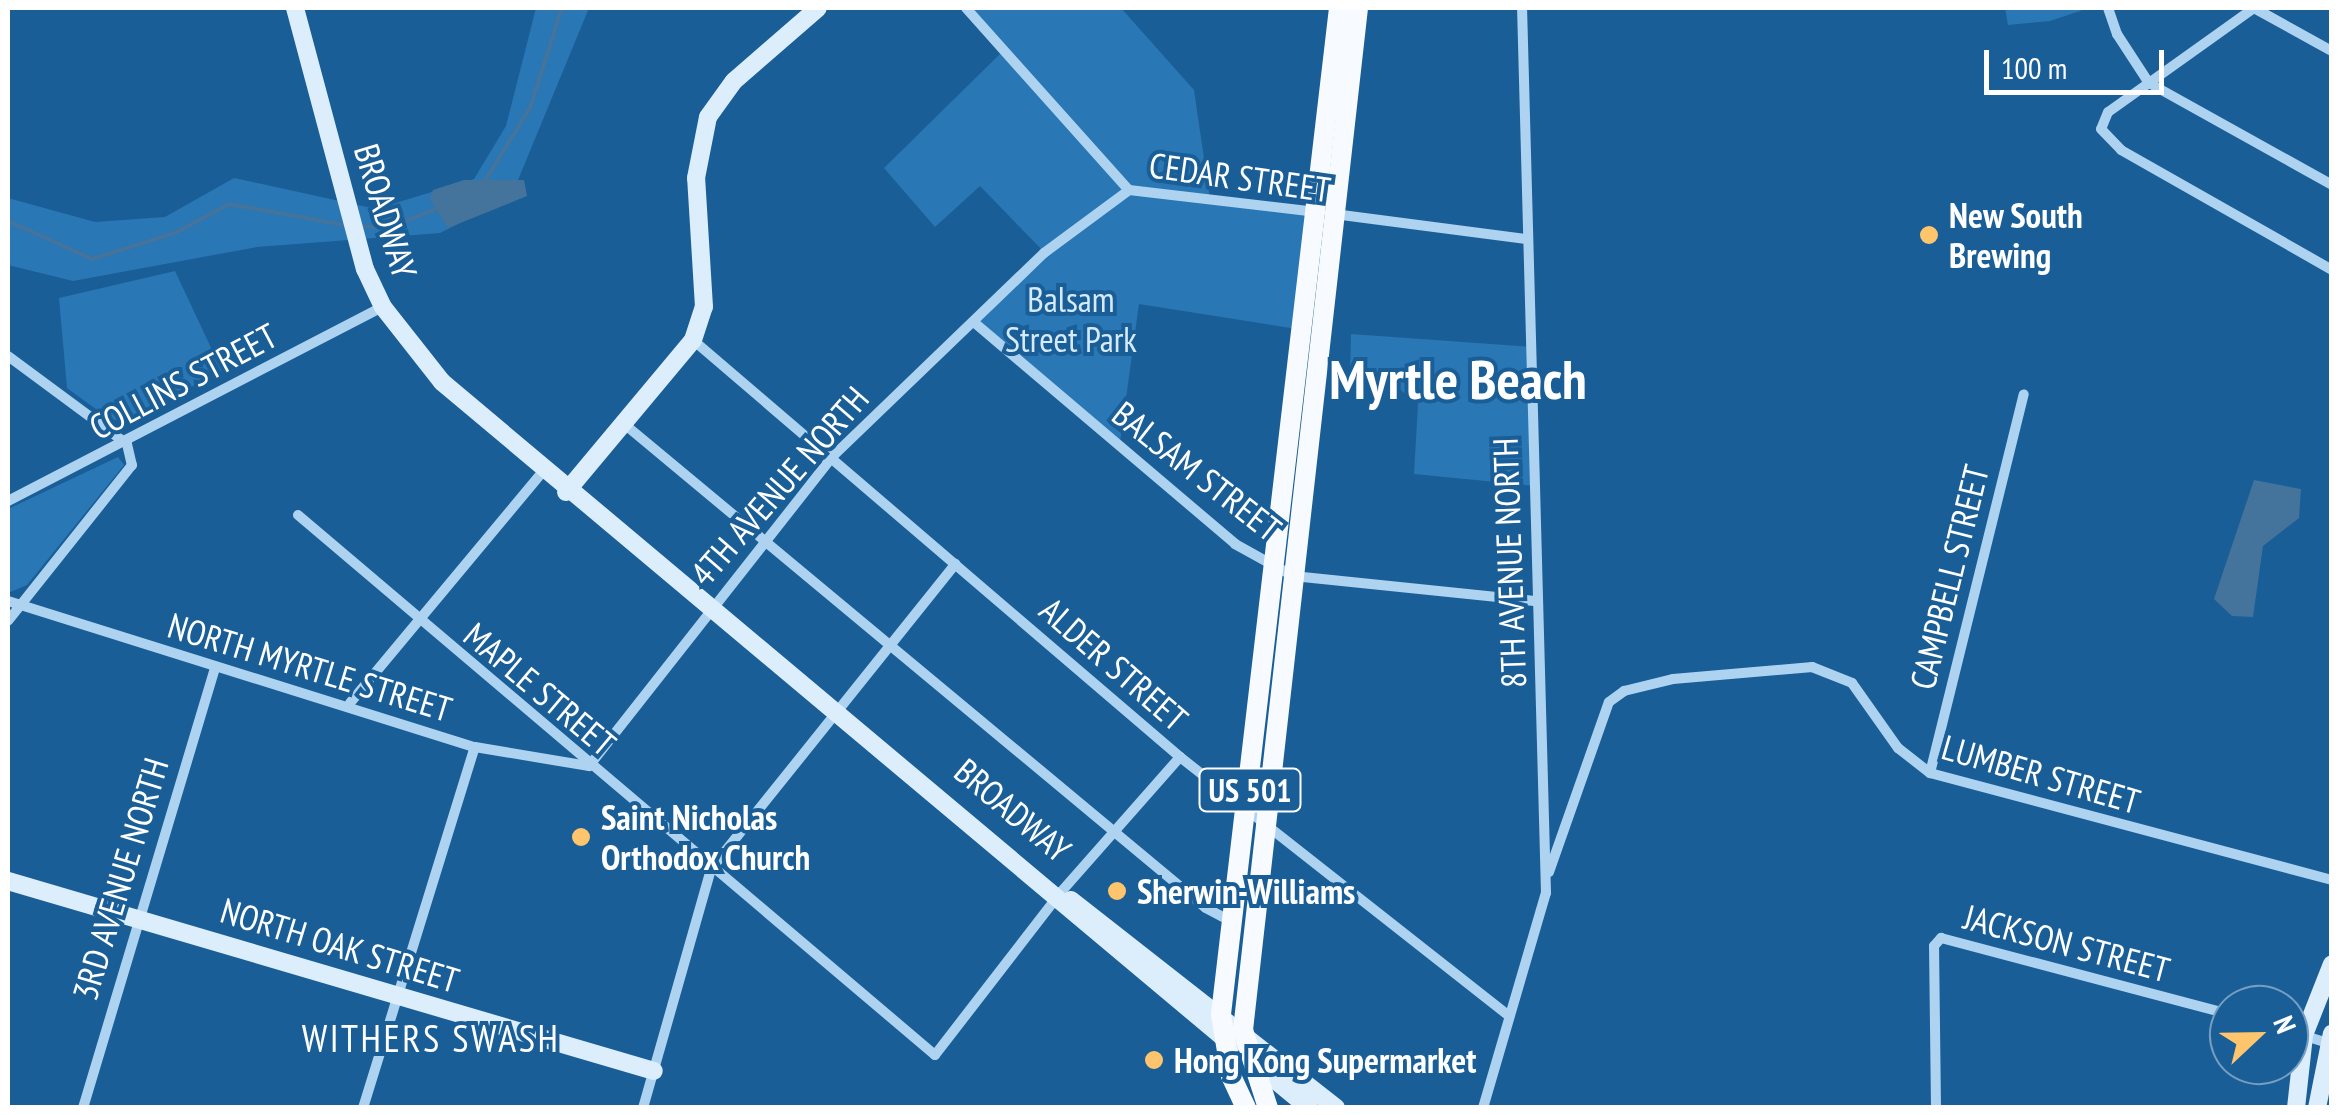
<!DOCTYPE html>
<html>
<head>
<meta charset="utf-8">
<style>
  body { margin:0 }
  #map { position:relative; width:2339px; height:1115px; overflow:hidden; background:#1a5e98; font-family:"PT Sans Narrow",sans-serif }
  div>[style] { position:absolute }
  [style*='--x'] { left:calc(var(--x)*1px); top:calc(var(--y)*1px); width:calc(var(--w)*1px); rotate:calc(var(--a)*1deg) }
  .green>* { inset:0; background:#2977b4 }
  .water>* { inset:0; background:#44739c }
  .stream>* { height:4px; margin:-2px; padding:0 2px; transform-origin:2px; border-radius:2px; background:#44739c }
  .street>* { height:10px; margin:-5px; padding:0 5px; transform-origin:5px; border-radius:5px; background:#aed3f1 }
  .secondary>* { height:18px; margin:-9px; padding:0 9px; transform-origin:9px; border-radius:9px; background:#dcedfb }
  .primary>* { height:20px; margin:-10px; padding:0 10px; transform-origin:10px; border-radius:10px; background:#f7fbff }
  .dots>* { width:28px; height:28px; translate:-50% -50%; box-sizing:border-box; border:5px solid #1a5e98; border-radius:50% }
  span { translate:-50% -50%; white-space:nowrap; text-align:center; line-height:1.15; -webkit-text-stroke:8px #1a5e98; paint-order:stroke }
  .shield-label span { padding:2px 8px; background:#1a5e98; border:2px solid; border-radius:8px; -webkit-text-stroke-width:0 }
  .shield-label { font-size:32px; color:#fff; font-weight:700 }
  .street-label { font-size:35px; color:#fff }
  .poi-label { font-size:35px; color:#fff; font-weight:700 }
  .left { translate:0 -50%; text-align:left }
  .park-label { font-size:35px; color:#d5eafb }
  .neighbourhood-label { font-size:38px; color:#fff; letter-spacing:2.5px }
  .town-label { font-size:55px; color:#fff; font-weight:700 }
  .frame { position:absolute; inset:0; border:10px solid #fff; pointer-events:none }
  .north { position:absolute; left:2209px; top:985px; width:100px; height:100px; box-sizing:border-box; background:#1a5e98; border:2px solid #769ec1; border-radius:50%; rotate:68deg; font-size:28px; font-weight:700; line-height:40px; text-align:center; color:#fff }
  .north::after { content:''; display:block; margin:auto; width:35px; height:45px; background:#ffc56d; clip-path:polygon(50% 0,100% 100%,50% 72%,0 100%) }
  .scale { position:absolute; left:1984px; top:50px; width:180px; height:45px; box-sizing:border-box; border:5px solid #fff; border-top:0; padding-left:12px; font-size:30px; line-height:35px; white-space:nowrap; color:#fff; -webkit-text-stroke:8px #1a5e98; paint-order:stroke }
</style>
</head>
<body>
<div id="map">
  <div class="green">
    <div style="clip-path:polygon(536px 8px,589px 8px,511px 197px,440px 233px,257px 247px,73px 281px,8px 265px,8px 198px,95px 222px,165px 217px,234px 178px,376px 209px,474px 179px,506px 126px)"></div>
    <div style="clip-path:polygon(966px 8px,1121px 8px,1194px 90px,1210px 199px,1314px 212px,1303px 330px,1139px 304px,1119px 449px,976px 324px,1044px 252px,980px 186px,935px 227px,884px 168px,1004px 50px)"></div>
    <div style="clip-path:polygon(2005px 8px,2089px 8px,2050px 21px,2008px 25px)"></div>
    <div style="clip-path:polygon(175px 271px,222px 371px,128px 420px,111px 420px,67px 388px,59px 298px)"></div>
    <div style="clip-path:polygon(1351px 334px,1532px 347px,1535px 486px,1414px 474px,1418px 404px,1387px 379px,1350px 374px)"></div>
    <div style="clip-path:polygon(118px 457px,124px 465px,27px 585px,8px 593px,8px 509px)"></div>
  </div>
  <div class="water">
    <div style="clip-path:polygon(464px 180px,524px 180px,527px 196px,448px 228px,430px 200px,433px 190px)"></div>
    <div style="clip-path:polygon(2254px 480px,2301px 489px,2299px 518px,2263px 546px,2253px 617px,2232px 616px,2214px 599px)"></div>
  </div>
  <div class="stream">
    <div style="--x:483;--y:184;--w:89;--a:-58.3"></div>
    <div style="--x:530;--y:108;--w:105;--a:-72.3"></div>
    <div style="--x:8;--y:221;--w:92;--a:24.3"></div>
    <div style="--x:92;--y:259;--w:87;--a:-17.4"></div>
    <div style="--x:175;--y:233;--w:61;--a:-28.2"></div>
    <div style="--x:229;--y:204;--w:118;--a:10.3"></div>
    <div style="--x:359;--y:226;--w:29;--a:4"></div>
    <div style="--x:388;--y:228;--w:52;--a:-21.6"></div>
  </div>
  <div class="street">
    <div style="--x:966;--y:8;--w:244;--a:48.2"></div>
    <div style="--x:1129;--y:190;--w:189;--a:6.7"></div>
    <div style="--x:2108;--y:8;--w:28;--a:71"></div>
    <div style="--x:2117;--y:34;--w:59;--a:56.9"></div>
    <div style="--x:2149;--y:83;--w:210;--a:29.1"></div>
    <div style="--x:2254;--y:8;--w:179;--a:144.5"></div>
    <div style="--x:2108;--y:112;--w:18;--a:112"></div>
    <div style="--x:2101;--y:129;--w:29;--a:46"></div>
    <div style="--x:2121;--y:150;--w:243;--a:29.6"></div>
    <div style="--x:2254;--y:8;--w:89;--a:28.9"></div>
    <div style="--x:1334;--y:214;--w:194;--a:7.4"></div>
    <div style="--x:976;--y:324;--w:340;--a:40.3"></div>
    <div style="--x:1235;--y:544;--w:66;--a:28.9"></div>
    <div style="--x:1293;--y:576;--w:245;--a:5.9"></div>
    <div style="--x:693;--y:340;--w:641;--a:40.57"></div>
    <div style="--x:1180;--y:757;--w:419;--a:38.2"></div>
    <div style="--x:8;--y:356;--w:148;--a:36.5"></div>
    <div style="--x:127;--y:444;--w:22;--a:77"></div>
    <div style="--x:132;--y:465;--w:199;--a:128.5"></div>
    <div style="--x:623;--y:423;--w:758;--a:39.76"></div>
    <div style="--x:1206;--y:908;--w:30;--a:28"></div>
    <div style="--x:8;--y:501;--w:422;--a:-27.4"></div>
    <div style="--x:298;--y:515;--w:835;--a:40.29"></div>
    <div style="--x:935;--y:1055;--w:206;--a:-52.3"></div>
    <div style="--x:1061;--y:892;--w:180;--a:-48.6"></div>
    <div style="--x:8;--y:601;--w:489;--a:17.4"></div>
    <div style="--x:475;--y:747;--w:116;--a:9.5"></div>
    <div style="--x:589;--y:766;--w:392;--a:-51.8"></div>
    <div style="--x:831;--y:458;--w:296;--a:-43.9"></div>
    <div style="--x:1044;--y:253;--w:106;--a:-36.5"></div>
    <div style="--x:350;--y:703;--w:302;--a:-50.2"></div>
    <div style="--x:1930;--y:773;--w:390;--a:-76.1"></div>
    <div style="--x:1549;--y:872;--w:180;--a:-70.6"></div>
    <div style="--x:1609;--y:702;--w:19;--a:-36"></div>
    <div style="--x:1624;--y:691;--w:50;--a:-13.8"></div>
    <div style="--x:1673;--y:679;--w:140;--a:-4.9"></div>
    <div style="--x:1812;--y:667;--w:43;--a:21.8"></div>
    <div style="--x:1852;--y:683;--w:80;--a:54.7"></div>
    <div style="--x:1898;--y:748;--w:41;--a:38"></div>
    <div style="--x:1930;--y:773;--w:416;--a:14.9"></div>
    <div style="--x:2289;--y:1031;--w:44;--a:17.2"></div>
    <div style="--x:83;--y:1108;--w:460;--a:-73.3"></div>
    <div style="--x:363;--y:1108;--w:378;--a:-72.8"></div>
    <div style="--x:643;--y:1108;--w:248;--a:-74.1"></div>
    <div style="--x:711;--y:869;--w:391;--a:-51.3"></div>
    <div style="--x:1483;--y:1108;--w:224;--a:-73.7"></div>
    <div style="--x:1546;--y:893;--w:885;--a:-91.55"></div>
    <div style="--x:1936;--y:1108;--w:162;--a:-90.7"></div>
    <div style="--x:1934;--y:946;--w:11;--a:-49"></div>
    <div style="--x:1941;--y:938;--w:298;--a:14.8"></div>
  </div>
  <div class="secondary">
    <div style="--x:295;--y:8;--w:270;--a:75"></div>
    <div style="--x:365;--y:269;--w:42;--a:64.7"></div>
    <div style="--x:383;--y:307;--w:95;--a:51.8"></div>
    <div style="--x:442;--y:382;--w:1031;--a:40"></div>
    <div style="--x:566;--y:492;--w:198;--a:-50.1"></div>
    <div style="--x:693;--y:340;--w:35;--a:-72"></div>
    <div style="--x:704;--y:307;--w:129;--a:-93.5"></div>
    <div style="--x:696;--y:178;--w:62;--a:-78.9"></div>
    <div style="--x:708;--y:117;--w:44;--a:-54.2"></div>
    <div style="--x:734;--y:81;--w:111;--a:-41"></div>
    <div style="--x:8;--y:881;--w:673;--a:16.39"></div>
    <div style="--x:1071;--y:900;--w:337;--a:38.1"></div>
    <div style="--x:1252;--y:1061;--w:74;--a:39.5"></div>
    <div style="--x:2296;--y:1108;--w:73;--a:-83.7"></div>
    <div style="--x:2304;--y:1035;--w:76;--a:-68.5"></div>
    <div style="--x:2317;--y:1108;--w:76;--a:-78.7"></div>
  </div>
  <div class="primary">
    <div style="--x:1246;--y:1108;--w:35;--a:-115"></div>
    <div style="--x:1231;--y:1076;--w:63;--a:-99.2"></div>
    <div style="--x:1221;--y:1014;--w:1013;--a:-83.31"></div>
    <div style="--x:1268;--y:1108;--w:82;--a:-107.8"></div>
    <div style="--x:1243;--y:1030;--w:1028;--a:-83.58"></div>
  </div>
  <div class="dots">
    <div style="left:1929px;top:235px;background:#ffc56d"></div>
    <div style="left:581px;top:837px;background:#ffc56d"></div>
    <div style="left:1117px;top:891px;background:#ffc56d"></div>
    <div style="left:1154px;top:1060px;background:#ffc56d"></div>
  </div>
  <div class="shield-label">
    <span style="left:1250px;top:790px">US 501</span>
  </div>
  <div class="street-label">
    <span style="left:1240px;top:177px;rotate:8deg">CEDAR STREET</span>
    <span style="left:386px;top:211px;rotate:73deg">BROADWAY</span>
    <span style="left:183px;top:381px;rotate:-28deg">COLLINS STREET</span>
    <span style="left:1197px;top:471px;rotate:38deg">BALSAM STREET</span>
    <span style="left:779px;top:486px;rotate:-49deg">4TH AVENUE NORTH</span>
    <span style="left:1509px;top:563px;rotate:-92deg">8TH AVENUE NORTH</span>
    <span style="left:1949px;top:577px;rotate:-76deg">CAMPBELL STREET</span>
    <span style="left:1114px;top:664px;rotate:41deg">ALDER STREET</span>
    <span style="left:310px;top:667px;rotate:17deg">NORTH MYRTLE STREET</span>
    <span style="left:540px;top:689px;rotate:40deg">MAPLE STREET</span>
    <span style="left:2041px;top:774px;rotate:16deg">LUMBER STREET</span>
    <span style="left:1013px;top:810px;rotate:40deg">BROADWAY</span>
    <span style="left:120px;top:879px;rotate:-73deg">3RD AVENUE NORTH</span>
    <span style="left:2067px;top:943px;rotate:15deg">JACKSON STREET</span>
    <span style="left:340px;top:945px;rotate:17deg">NORTH OAK STREET</span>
  </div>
  <div class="poi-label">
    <span class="left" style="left:1949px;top:235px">New South<br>Brewing</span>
    <span class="left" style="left:601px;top:837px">Saint Nicholas<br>Orthodox Church</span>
    <span class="left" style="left:1137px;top:891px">Sherwin-Williams</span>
    <span class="left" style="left:1174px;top:1060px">Hong Kong Supermarket</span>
  </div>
  <div class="park-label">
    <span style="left:1071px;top:319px">Balsam<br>Street Park</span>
  </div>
  <div class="neighbourhood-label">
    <span style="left:431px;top:1038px">WITHERS SWASH</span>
  </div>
  <div class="town-label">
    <span style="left:1458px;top:379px">Myrtle Beach</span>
  </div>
  <div class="frame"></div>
  <div class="north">N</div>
  <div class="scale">100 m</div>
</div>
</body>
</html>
